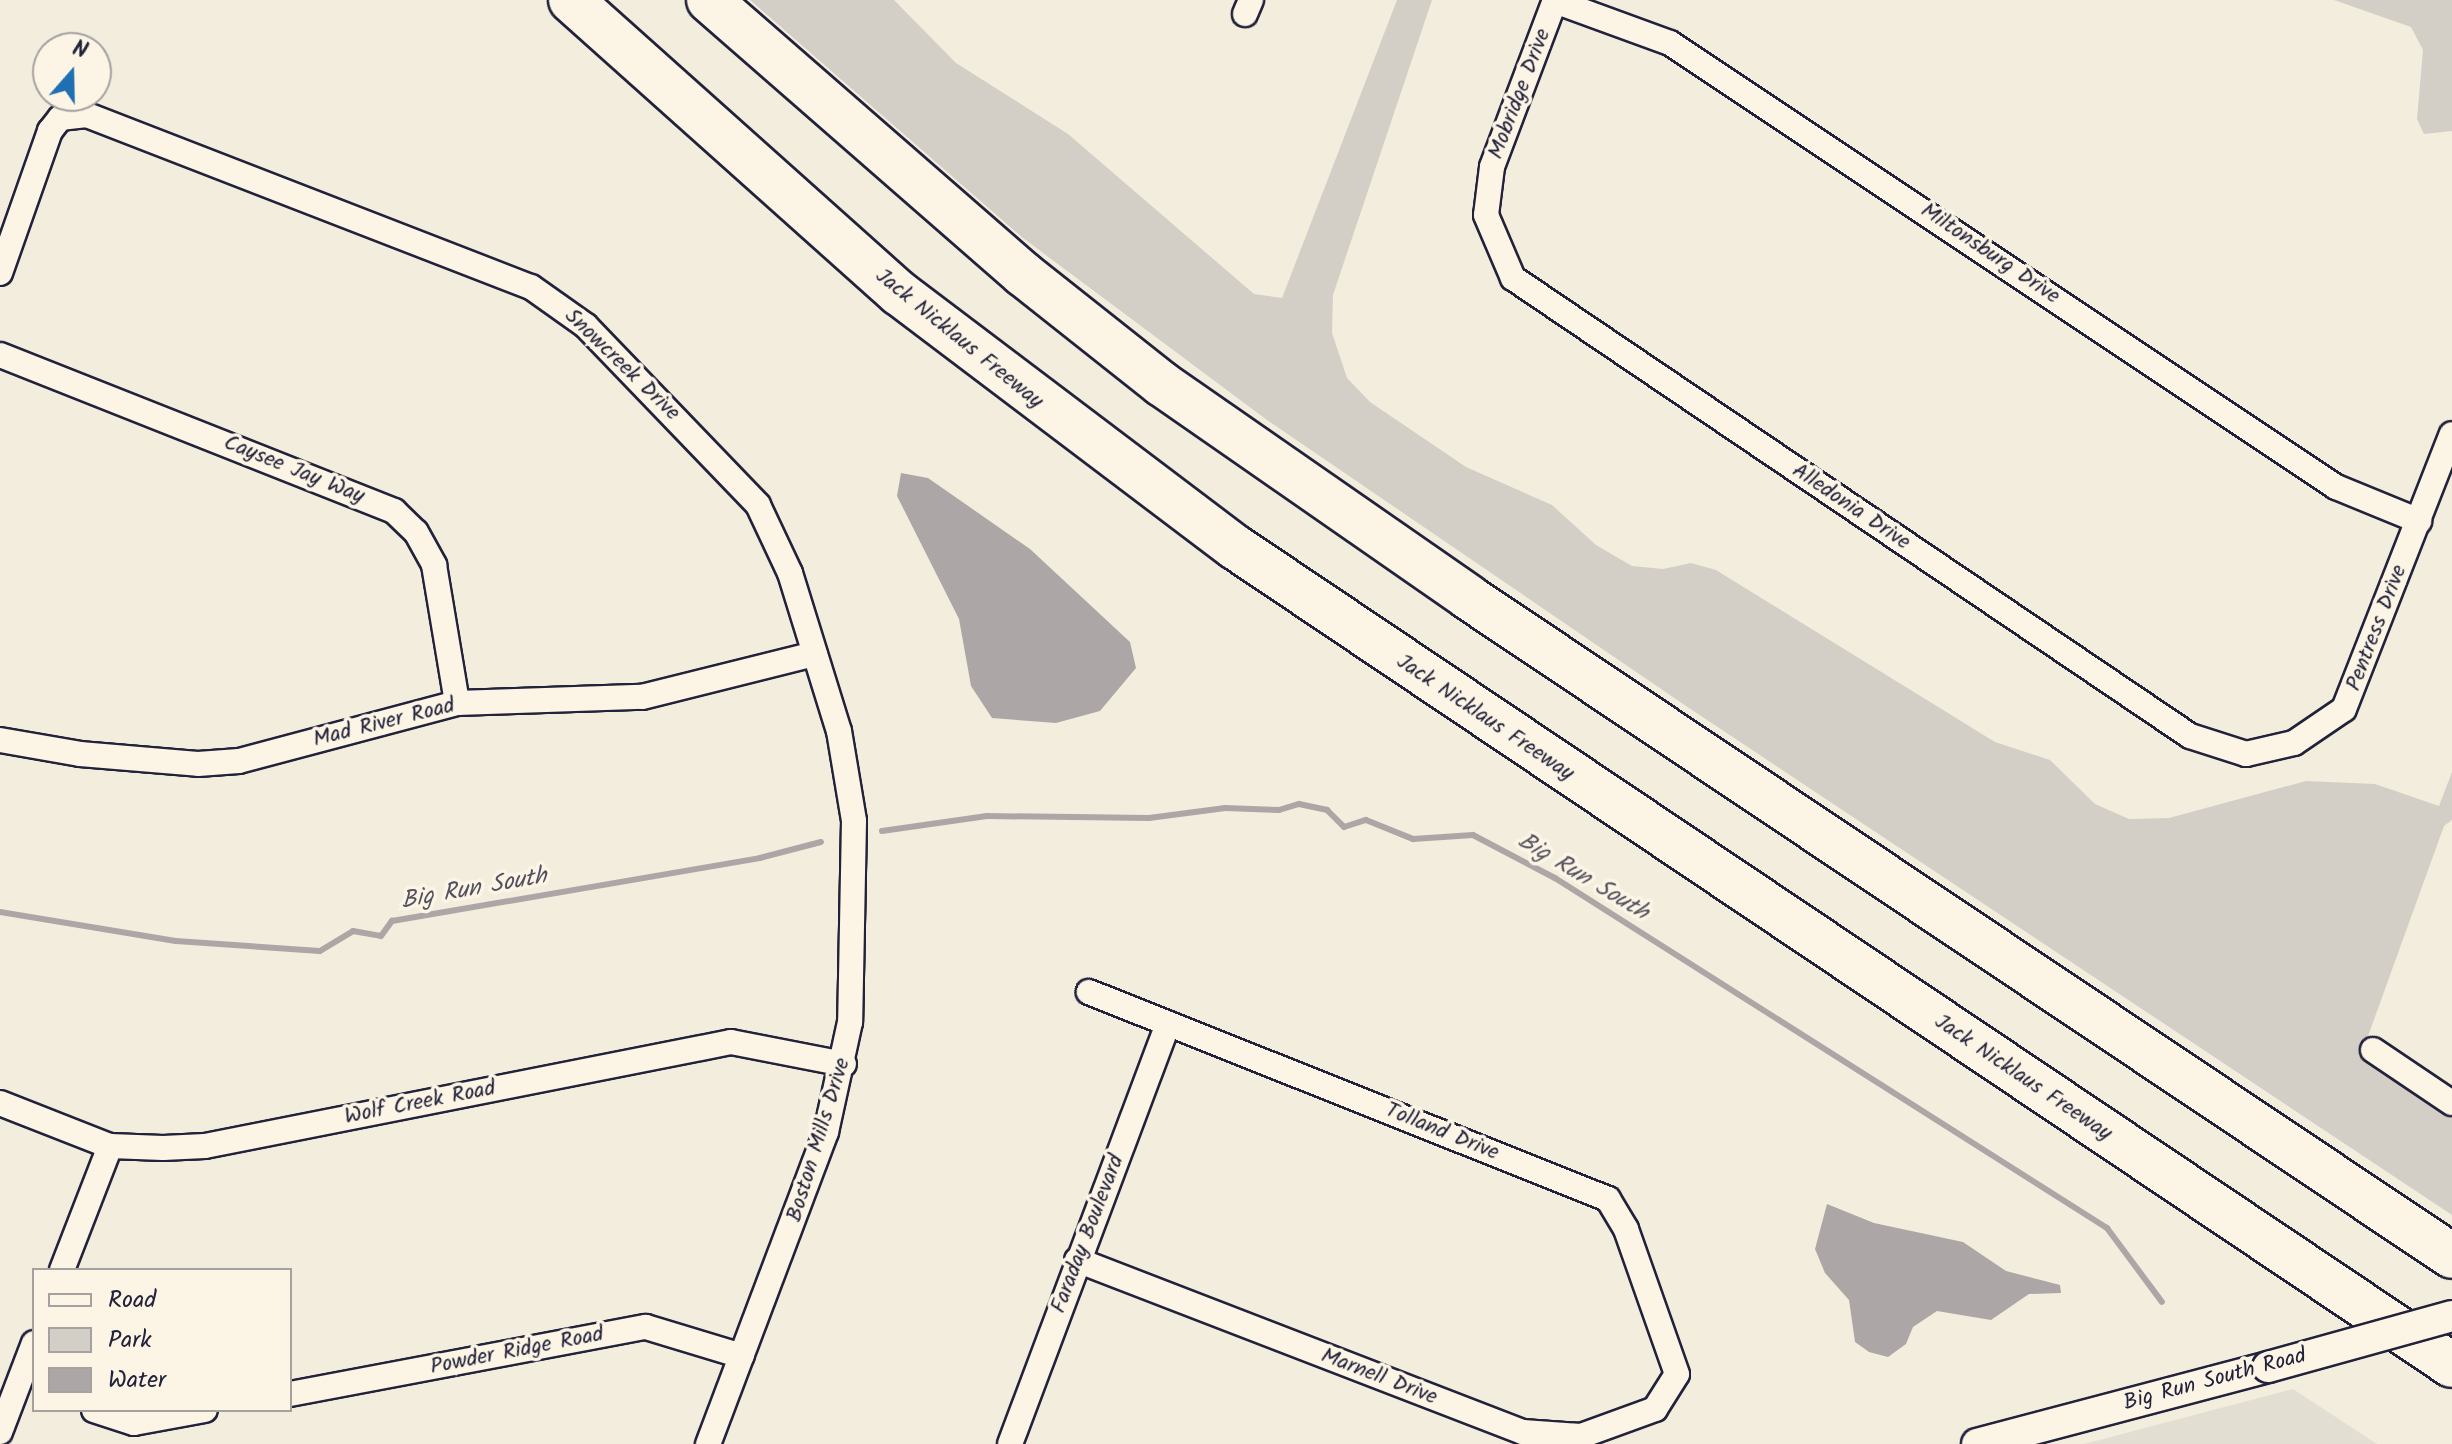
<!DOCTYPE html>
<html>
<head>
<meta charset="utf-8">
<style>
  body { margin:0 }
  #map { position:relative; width:2452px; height:1444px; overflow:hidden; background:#f3edde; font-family:Kalam,sans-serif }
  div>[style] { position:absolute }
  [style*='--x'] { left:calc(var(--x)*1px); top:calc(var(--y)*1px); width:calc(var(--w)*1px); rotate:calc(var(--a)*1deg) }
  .built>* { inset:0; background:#e3ded2 }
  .green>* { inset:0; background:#d4cfc6 }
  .water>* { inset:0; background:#aca7a6 }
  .stream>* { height:6px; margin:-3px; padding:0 3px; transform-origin:3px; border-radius:3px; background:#aca7a6 }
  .roads { filter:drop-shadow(2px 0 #22223b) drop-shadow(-2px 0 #22223b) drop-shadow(0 2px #22223b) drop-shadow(0 -2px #22223b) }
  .minor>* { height:24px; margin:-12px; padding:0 12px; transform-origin:12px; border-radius:12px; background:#fcf5e5 }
  .tertiary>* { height:30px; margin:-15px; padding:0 15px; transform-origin:15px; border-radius:15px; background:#fcf5e5 }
  .motorway>* { height:44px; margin:-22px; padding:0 22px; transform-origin:22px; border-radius:22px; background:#fcf5e5 }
  .bridges { filter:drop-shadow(2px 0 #22223b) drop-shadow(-2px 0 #22223b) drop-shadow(0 2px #22223b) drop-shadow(0 -2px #22223b) }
  .tertiary-bridge>* { height:30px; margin:-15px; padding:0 15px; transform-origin:15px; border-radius:15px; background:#fcf5e5 }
  span { translate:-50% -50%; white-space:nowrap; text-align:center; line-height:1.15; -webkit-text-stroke:7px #fcf5e5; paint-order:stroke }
  .street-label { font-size:22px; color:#22223b }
  .water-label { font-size:24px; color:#525160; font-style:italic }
  .legend { position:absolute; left:32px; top:1268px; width:260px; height:144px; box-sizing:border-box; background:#fcf5e5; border:2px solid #a5a1a1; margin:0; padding:10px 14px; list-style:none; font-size:24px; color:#22223b }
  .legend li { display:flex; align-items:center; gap:16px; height:40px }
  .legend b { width:40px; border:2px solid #a5a1a1 }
  .north { position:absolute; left:32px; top:32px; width:80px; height:80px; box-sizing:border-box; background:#fcf5e5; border:2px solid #a5a1a1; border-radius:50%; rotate:20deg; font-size:22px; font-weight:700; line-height:32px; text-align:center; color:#22223b }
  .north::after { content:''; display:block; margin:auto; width:28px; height:36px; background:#1f6fb2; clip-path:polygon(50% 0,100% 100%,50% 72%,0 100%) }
</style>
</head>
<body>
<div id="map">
  <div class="built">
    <div style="clip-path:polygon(2293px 1389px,2377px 1444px,2084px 1444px)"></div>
  </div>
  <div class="green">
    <div style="clip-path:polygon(750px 0,894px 0,956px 63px,1068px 134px,1254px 294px,1282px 298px,1397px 0,1432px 0,1333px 295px,1332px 333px,1347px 378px,1370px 402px,1466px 467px,1552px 505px,1596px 545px,1632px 566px,1663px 569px,1691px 563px,1716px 570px,1995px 742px,2050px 760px,2095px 804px,2129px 819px,2169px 818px,2306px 781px,2375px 784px,2439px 806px,2452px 772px,2452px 820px,2444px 826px,2363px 1050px,2452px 1111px,2452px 1215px,1689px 708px,1267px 420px,1023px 238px)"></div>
    <div style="clip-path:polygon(2334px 0,2452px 0,2452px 131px,2424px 134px,2417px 119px,2423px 50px,2411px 27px)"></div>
  </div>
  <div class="water">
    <div style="clip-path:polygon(901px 473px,928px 478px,1030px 549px,1130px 642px,1136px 668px,1100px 711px,1056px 723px,992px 718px,971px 686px,959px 619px,897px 496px)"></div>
    <div style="clip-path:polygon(1827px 1204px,1874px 1223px,1963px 1242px,2006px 1271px,2060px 1285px,2061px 1293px,2029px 1294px,1991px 1320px,1937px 1311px,1913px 1327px,1906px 1344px,1888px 1357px,1869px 1352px,1855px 1342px,1849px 1300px,1825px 1273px,1815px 1249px)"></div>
  </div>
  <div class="stream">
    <div style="--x:882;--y:831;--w:106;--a:-8.1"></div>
    <div style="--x:987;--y:816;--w:162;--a:0.7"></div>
    <div style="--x:1149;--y:818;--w:77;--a:-7.5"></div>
    <div style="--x:1225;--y:808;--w:54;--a:2.1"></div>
    <div style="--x:1279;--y:810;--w:21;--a:-17"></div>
    <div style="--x:1299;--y:804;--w:29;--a:12"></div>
    <div style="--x:1327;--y:810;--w:24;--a:45"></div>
    <div style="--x:1344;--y:827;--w:23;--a:-18"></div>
    <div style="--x:1366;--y:820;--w:51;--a:22"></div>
    <div style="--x:1413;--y:839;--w:60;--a:-3.8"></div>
    <div style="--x:1473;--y:835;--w:93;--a:27.7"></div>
    <div style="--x:1555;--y:878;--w:654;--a:32.38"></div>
    <div style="--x:2107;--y:1228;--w:92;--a:53.4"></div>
    <div style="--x:0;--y:912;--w:178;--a:9.4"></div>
    <div style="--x:176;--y:941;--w:144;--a:4"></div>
    <div style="--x:320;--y:951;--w:39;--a:-31"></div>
    <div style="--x:353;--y:931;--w:28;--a:10"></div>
    <div style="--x:381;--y:936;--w:19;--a:-54"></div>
    <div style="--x:392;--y:921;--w:373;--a:-9.7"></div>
    <div style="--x:760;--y:858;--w:63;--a:-14.7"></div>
  </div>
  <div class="roads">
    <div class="minor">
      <div style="--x:1555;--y:0;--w:178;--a:110.7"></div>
      <div style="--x:1492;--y:167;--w:48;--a:97.1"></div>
      <div style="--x:1486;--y:215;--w:69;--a:66.8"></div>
      <div style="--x:1513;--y:278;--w:817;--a:34.08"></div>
      <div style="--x:2190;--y:736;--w:59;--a:17.8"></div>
      <div style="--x:2246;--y:754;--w:49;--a:-12.9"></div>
      <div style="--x:2294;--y:743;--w:60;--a:-34.2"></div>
      <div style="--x:2344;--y:709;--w:295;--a:-68.6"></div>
      <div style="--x:1555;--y:1;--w:122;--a:20.1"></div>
      <div style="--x:1670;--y:43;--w:800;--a:33.69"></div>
      <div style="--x:2336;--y:487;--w:90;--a:22.3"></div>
      <div style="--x:1245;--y:14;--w:15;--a:-67"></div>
      <div style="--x:0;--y:273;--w:151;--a:-70.6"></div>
      <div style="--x:50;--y:131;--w:16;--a:-52"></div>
      <div style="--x:60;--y:118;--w:27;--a:-6"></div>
      <div style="--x:87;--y:115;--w:476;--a:21.2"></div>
      <div style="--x:531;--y:287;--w:67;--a:35.3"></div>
      <div style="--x:586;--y:326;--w:248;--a:46.1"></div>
      <div style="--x:758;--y:505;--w:75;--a:64.8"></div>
      <div style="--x:790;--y:573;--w:165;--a:72.8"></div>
      <div style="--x:839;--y:731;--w:91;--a:80.5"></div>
      <div style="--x:854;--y:821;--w:201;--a:91.1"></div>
      <div style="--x:850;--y:1022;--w:113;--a:102.3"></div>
      <div style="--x:826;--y:1132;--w:334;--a:110.7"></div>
      <div style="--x:0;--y:355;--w:424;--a:21.6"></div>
      <div style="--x:394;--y:511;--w:30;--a:44"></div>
      <div style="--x:416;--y:532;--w:38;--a:61"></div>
      <div style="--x:434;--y:565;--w:140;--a:80.5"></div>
      <div style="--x:0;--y:740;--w:81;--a:9.9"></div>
      <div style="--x:80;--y:754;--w:118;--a:4.8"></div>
      <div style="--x:198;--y:764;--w:41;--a:-4.2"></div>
      <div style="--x:239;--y:761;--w:226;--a:-14.9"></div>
      <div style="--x:457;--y:703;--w:185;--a:-1.9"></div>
      <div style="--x:642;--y:697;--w:178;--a:-14"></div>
      <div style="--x:2373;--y:1050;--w:95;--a:33.9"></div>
      <div style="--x:0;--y:1103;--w:118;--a:21.4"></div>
      <div style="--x:110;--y:1146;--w:53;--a:2.2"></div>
      <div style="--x:163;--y:1148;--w:42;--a:-2.7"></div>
      <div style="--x:205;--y:1146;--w:536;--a:-11.18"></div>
      <div style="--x:731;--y:1042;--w:115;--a:11"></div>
      <div style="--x:1077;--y:1260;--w:478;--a:21.1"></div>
      <div style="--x:1523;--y:1432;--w:58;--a:3.9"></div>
      <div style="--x:1581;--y:1436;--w:79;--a:-20"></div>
      <div style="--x:1655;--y:1409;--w:41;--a:-57.8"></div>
      <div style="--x:1677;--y:1374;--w:154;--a:-109.4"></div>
      <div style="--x:1626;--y:1229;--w:35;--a:-121"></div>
      <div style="--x:1608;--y:1199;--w:559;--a:-158.26"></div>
      <div style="--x:62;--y:1270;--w:133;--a:-68.8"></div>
      <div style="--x:290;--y:1394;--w:362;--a:-10.7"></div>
      <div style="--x:646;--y:1327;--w:100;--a:16.8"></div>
      <div style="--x:94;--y:1410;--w:42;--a:18"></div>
      <div style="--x:134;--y:1423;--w:72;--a:-10.4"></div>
      <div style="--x:0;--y:1432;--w:95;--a:-69.1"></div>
      <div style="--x:1010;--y:1444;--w:449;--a:-69.4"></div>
    </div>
    <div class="tertiary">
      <div style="--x:1977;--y:1444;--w:301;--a:-14.8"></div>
    </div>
    <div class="motorway">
      <div style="--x:571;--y:0;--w:440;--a:41.8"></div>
      <div style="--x:899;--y:293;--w:421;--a:37.1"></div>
      <div style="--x:1235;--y:547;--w:1466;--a:33.91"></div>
      <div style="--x:709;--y:0;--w:417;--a:41.1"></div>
      <div style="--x:1023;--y:274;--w:177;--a:38.4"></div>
      <div style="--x:1162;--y:384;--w:373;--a:34.8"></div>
      <div style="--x:1468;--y:597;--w:1184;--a:33.81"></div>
    </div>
  </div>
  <div class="bridges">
    <div class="tertiary-bridge">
      <div style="--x:2268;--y:1367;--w:191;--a:-15.5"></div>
    </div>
  </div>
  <div class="street-label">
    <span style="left:1520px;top:94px;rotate:-69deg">Mobridge Drive</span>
    <span style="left:1990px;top:254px;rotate:34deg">Miltonsburg Drive</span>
    <span style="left:959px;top:339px;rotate:39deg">Jack Nicklaus Freeway</span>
    <span style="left:622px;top:365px;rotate:44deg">Snowcreek Drive</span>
    <span style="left:294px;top:470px;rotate:22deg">Caysee Jay Way</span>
    <span style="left:1851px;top:507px;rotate:34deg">Alledonia Drive</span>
    <span style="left:2377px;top:628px;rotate:-69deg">Pentress Drive</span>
    <span style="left:1485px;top:718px;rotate:34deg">Jack Nicklaus Freeway</span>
    <span style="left:384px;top:723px;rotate:-14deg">Mad River Road</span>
    <span style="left:2023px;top:1078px;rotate:34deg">Jack Nicklaus Freeway</span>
    <span style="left:420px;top:1103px;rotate:-11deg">Wolf Creek Road</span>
    <span style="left:1442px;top:1132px;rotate:22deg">Tolland Drive</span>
    <span style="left:819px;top:1140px;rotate:-73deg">Boston Mills Drive</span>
    <span style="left:1088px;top:1234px;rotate:-69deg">Faraday Boulevard</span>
    <span style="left:517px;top:1351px;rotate:-11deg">Powder Ridge Road</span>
    <span style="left:1379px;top:1377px;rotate:21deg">Marnell Drive</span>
    <span style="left:2215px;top:1380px;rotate:-15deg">Big Run South Road</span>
  </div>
  <div class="water-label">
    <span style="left:1583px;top:877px;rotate:31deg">Big Run South</span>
    <span style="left:474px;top:889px;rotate:-10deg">Big Run South</span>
  </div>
  <ul class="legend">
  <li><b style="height:10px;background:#fcf5e5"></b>Road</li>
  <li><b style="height:22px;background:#d4cfc6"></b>Park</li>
  <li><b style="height:22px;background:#aca7a6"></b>Water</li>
  </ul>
  <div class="north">N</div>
</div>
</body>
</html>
